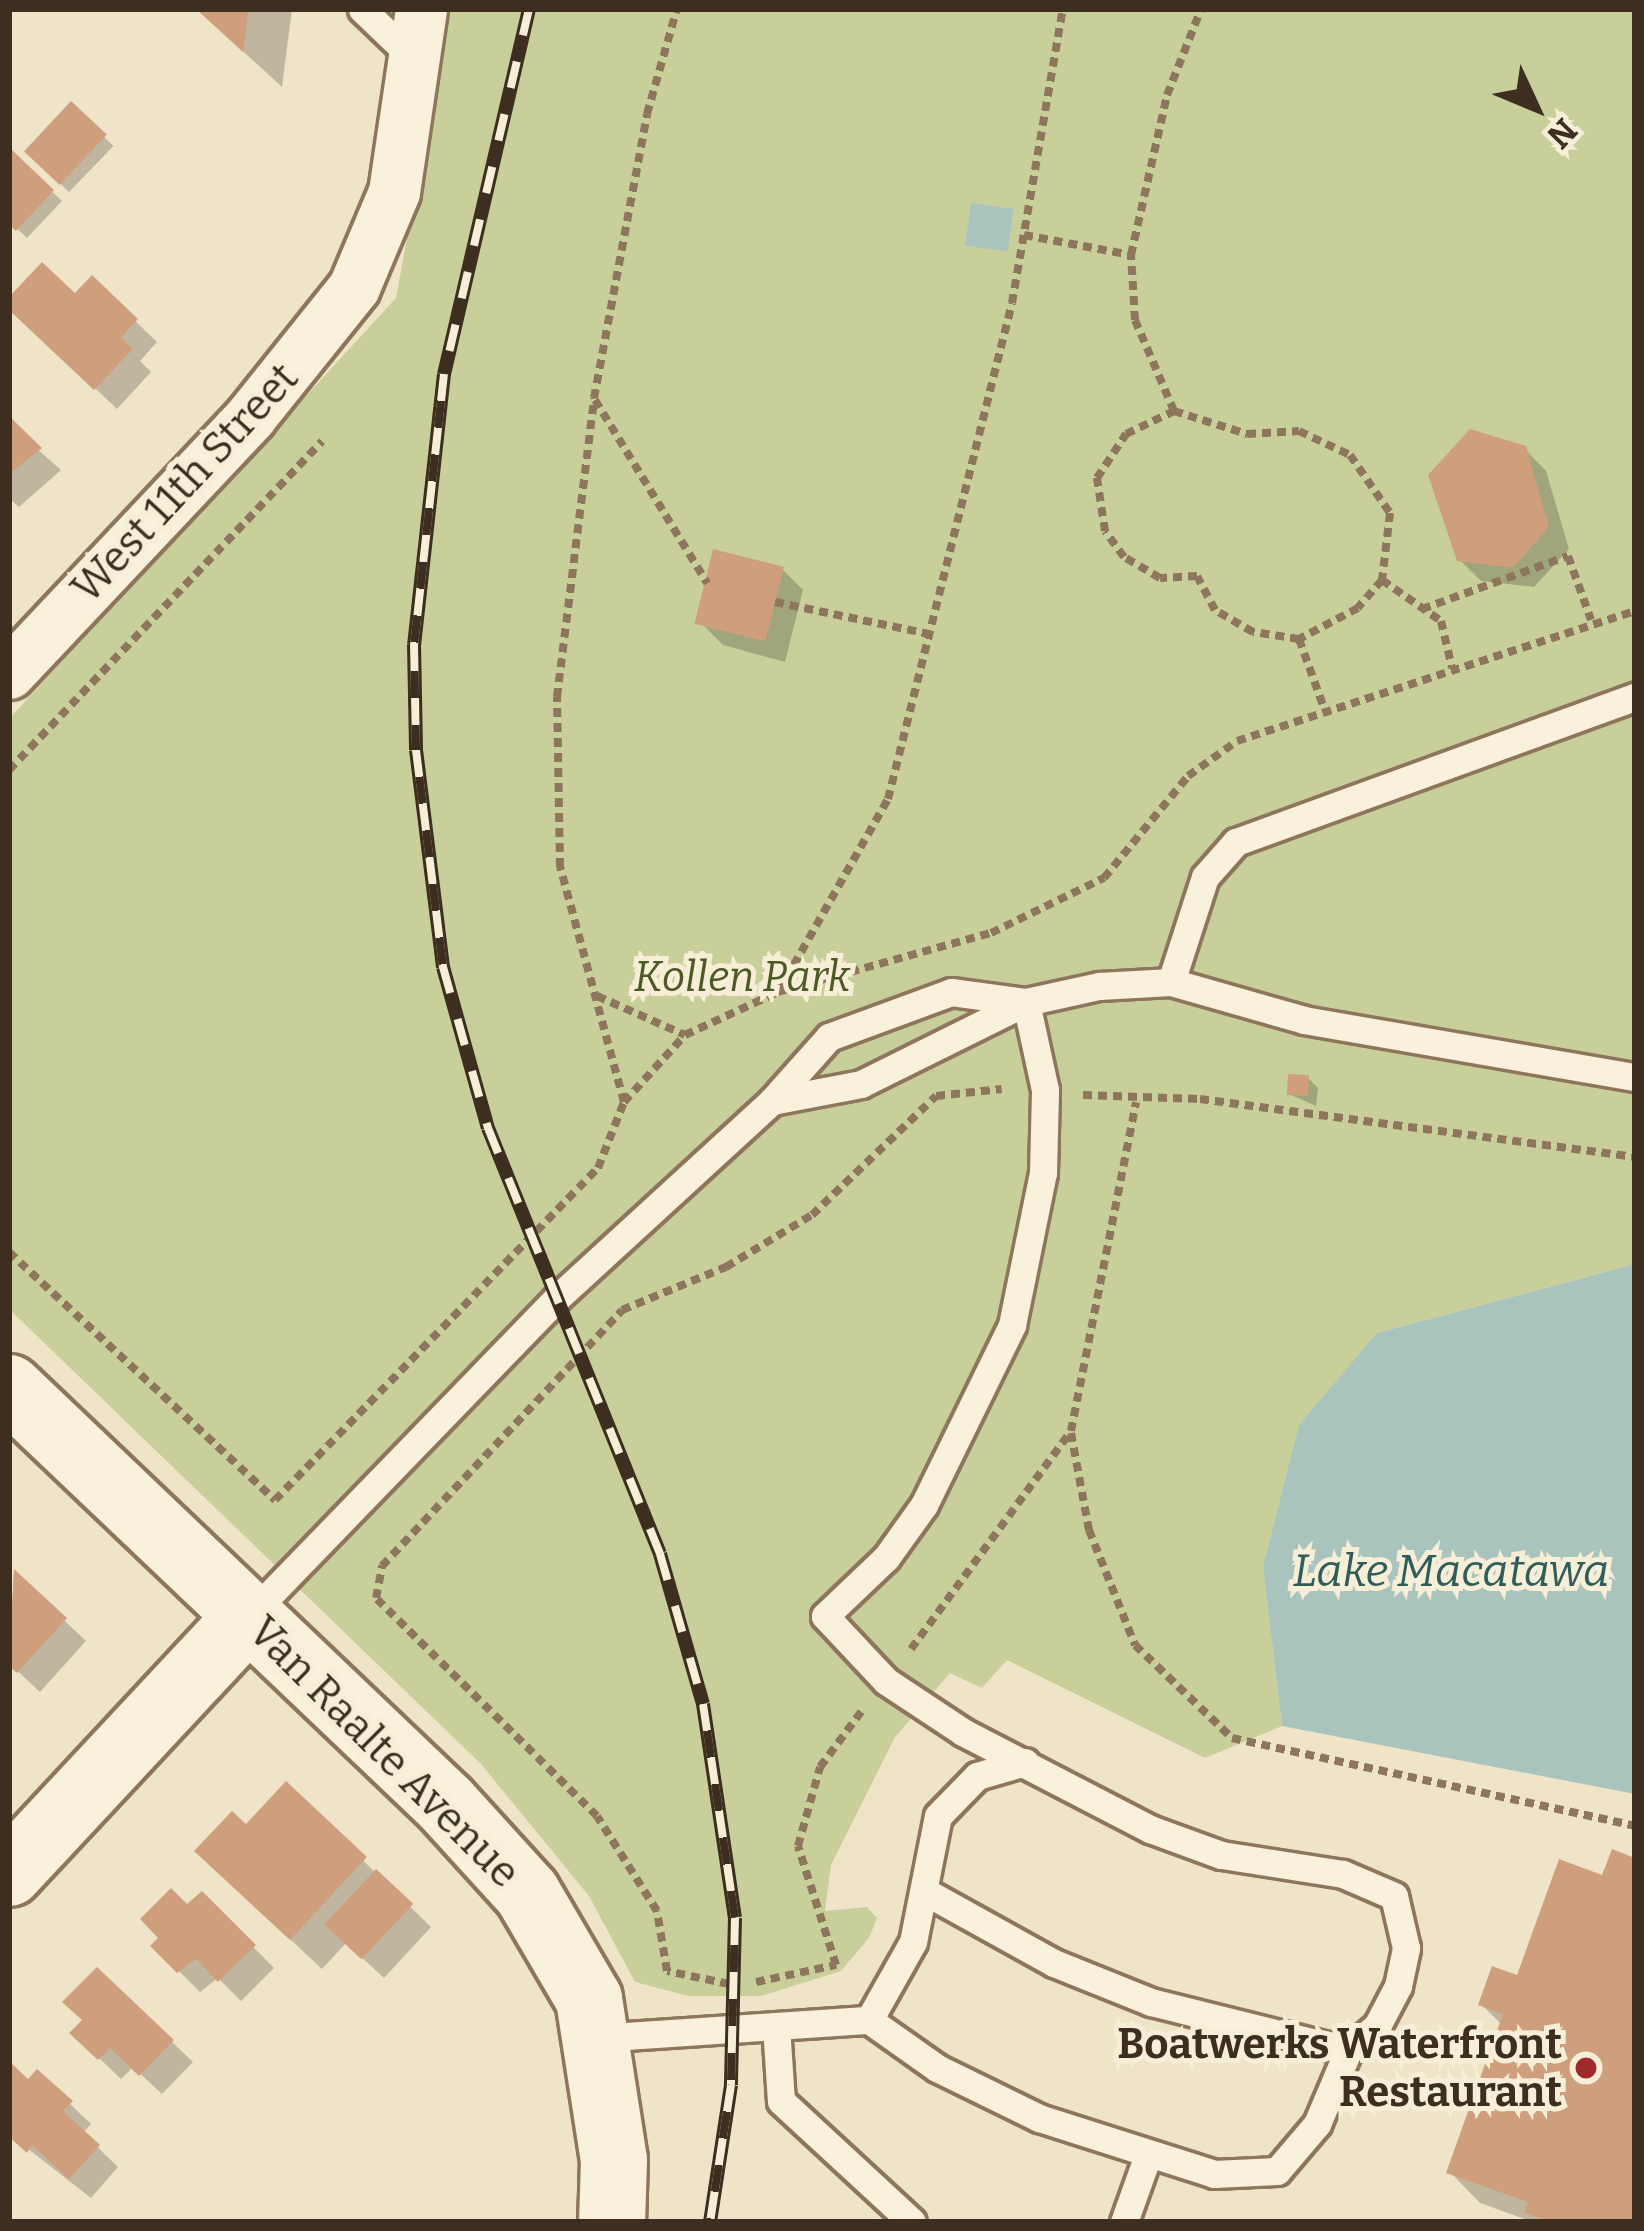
<!DOCTYPE html>
<html>
<head>
<meta charset="utf-8">
<style>
  body { margin:0 }
  #map { position:relative; width:1644px; height:2231px; overflow:hidden; background:#f0e4c8; font-family:Bitter,serif }
  div>[style] { position:absolute }
  [style*='--x'] { left:calc(var(--x)*1px); top:calc(var(--y)*1px); width:calc(var(--w)*1px); rotate:calc(var(--a)*1deg) }
  .green>* { inset:0; background:#c9cf9b }
  .water>* { inset:0; background:#a9c4bc; transform-origin:0 0 }
  .shadow>* { inset:0; background:#0003; transform-origin:0 0 }
  .building>* { inset:0; background:#cf9f7d; transform-origin:0 0 }
  .path>* { height:8px; margin-top:-4px; transform-origin:0; background:repeating-linear-gradient(90deg,#8d765c 0 9px,transparent 0 15px) }
  .roads { filter:drop-shadow(3px 0 #8d765c) drop-shadow(-3px 0 #8d765c) drop-shadow(0 3px #8d765c) drop-shadow(0 -3px #8d765c) }
  .service>* { height:27px; margin:-13.5px; padding:0 13.5px; transform-origin:13.5px; border-radius:13.5px; background:#faf1dc }
  .minor>* { height:51px; margin:-25.5px; padding:0 25.5px; transform-origin:25.5px; border-radius:25.5px; background:#faf1dc }
  .tertiary>* { height:66px; margin:-33px; padding:0 33px; transform-origin:33px; border-radius:33px; background:#faf1dc }
  .rail>* { height:14px; margin-top:-7px; transform-origin:0; background:repeating-linear-gradient(90deg,#f7eed8 0 27px,#3d2e20 0 54px); box-sizing:border-box; border-block:3px solid #3d2e20 }
  .dots>* { width:33px; height:33px; translate:-50% -50%; box-sizing:border-box; border:6px solid #f7eed8; border-radius:50% }
  span { translate:-50% -50%; white-space:nowrap; text-align:center; line-height:1.15; -webkit-text-stroke:10px #f7eed8; paint-order:stroke }
  .street-label { font-size:42px; color:#3d2e20 }
  .park-label { font-size:42px; color:#4d5a26; font-style:italic }
  .poi-label { font-size:42px; color:#3d2e20; font-weight:700 }
  .right { translate:-100% -50%; text-align:right }
  .water-label { font-size:45px; color:#2f5d5a; font-style:italic }
  .frame { position:absolute; inset:0; border:12px solid #3d2e20; pointer-events:none }
  .north { position:absolute; left:1476px; top:48px; width:120px; height:120px; -webkit-text-stroke:9px #f7eed8; paint-order:stroke; rotate:134deg; font-size:33px; font-weight:700; line-height:48px; text-align:center; color:#3d2e20 }
  .north::after { content:''; display:block; margin:auto; width:42px; height:54px; background:#3d2e20; clip-path:polygon(50% 0,100% 100%,50% 72%,0 100%) }
</style>
</head>
<body>
<div id="map">
  <div class="green">
    <div style="clip-path:polygon(449px 9px,1635px 9px,1635px 1264px,1377px 1333px,1263px 1568px,1282px 1726px,1205px 1758px,1007px 1660px,982px 1688px,950px 1673px,895px 1737px,831px 1865px,825px 1911px,867px 1907px,877px 1918px,869px 1938px,841px 1971px,761px 1996px,688px 1996px,635px 1982px,589px 1896px,481px 1764px,9px 1309px,9px 719px,396px 298px)"></div>
  </div>
  <div class="water">
    <div style="left:971px;top:203px;width:43px;height:43px;rotate:8deg"></div>
    <div style="clip-path:polygon(1635px 1264px,1635px 1794px,1282px 1726px,1263px 1568px,1299px 1425px,1377px 1333px)"></div>
  </div>
  <div class="shadow">
    <div style="clip-path:polygon(197px 9px,292px 9px,282px 87px)"></div>
    <div style="left:71px;top:105px;width:59px;height:64px;rotate:44deg"></div>
    <div style="clip-path:polygon(12px 154px,62px 201px,27px 238px,9px 221px)"></div>
    <div style="clip-path:polygon(92px 279px,157px 342px,140px 361px,151px 372px,117px 409px,9px 306px,75px 297px)"></div>
    <div style="clip-path:polygon(9px 424px,61px 470px,19px 507px,9px 498px)"></div>
    <div style="clip-path:polygon(1525px 449px,1546px 471px,1569px 549px,1534px 587px,1481px 581px,1459px 559px)"></div>
    <div style="clip-path:polygon(782px 569px,803px 590px,785px 662px,723px 645px,702px 624px)"></div>
    <div style="clip-path:polygon(1308px 1078px,1318px 1088px,1316px 1106px,1289px 1094px)"></div>
    <div style="clip-path:polygon(14px 1573px,86px 1641px,40px 1692px,9px 1663px)"></div>
    <div style="clip-path:polygon(286px 1785px,431px 1927px,384px 1978px,346px 1943px,322px 1969px,229px 1882px,246px 1828px)"></div>
    <div style="clip-path:polygon(1635px 1861px,1635px 2222px,1533px 2222px,1480px 2203px,1450px 2172px,1502px 2025px,1481px 2004px,1519px 1979px,1604px 1879px)"></div>
    <div style="clip-path:polygon(202px 1895px,274px 1968px,241px 2001px,218px 1978px,200px 1992px,154px 1946px)"></div>
    <div style="clip-path:polygon(73px 2033px,172px 2042px,193px 2062px,162px 2094px,133px 2067px,121px 2079px)"></div>
    <div style="clip-path:polygon(9px 2066px,28px 2083px,37px 2073px,70px 2104px,91px 2124px,83px 2133px,118px 2167px,91px 2198px,9px 2134px)"></div>
  </div>
  <div class="building">
    <div style="clip-path:polygon(196px 9px,249px 9px,243px 52px)"></div>
    <div style="left:71px;top:101px;width:49px;height:69px;rotate:43deg"></div>
    <div style="clip-path:polygon(12px 150px,54px 190px,16px 231px,9px 225px)"></div>
    <div style="clip-path:polygon(42px 262px,75px 293px,92px 275px,138px 319px,121px 338px,133px 349px,94px 390px,9px 310px,9px 297px)"></div>
    <div style="clip-path:polygon(9px 416px,42px 448px,9px 474px)"></div>
    <div style="clip-path:polygon(1470px 429px,1526px 446px,1549px 527px,1513px 568px,1457px 561px,1428px 475px)"></div>
    <div style="left:713px;top:549px;width:73px;height:77px;rotate:14deg"></div>
    <div style="left:1288px;top:1074px;width:21px;height:21px;rotate:3deg"></div>
    <div style="clip-path:polygon(14px 1569px,67px 1618px,17px 1673px,9px 1666px)"></div>
    <div style="clip-path:polygon(286px 1781px,367px 1857px,290px 1940px,194px 1851px,232px 1811px,246px 1824px)"></div>
    <div style="clip-path:polygon(1612px 1849px,1635px 1858px,1635px 2222px,1550px 2222px,1525px 2213px,1528px 2202px,1446px 2173px,1503px 2014px,1478px 2005px,1492px 1966px,1517px 1975px,1559px 1859px,1602px 1875px)"></div>
    <div style="left:376px;top:1869px;width:51px;height:76px;rotate:43deg"></div>
    <div style="clip-path:polygon(171px 1888px,187px 1904px,202px 1891px,256px 1945px,218px 1982px,196px 1959px,177px 1973px,150px 1946px,158px 1938px,140px 1919px)"></div>
    <div style="clip-path:polygon(97px 1967px,174px 2040px,139px 2076px,110px 2048px,98px 2060px,69px 2033px,82px 2020px,62px 2002px)"></div>
    <div style="clip-path:polygon(9px 2061px,28px 2079px,37px 2069px,73px 2101px,63px 2111px,100px 2145px,69px 2179px,32px 2145px,27px 2153px,9px 2137px)"></div>
  </div>
  <div class="path">
    <div style="--x:1024;--y:235;--w:109;--a:10.6"></div>
    <div style="--x:595;--y:400;--w:215;--a:58.5"></div>
    <div style="--x:1174;--y:411;--w:77;--a:17.5"></div>
    <div style="--x:1247;--y:434;--w:52;--a:-3.3"></div>
    <div style="--x:1299;--y:431;--w:56;--a:25.2"></div>
    <div style="--x:1350;--y:455;--w:70;--a:55.4"></div>
    <div style="--x:1390;--y:513;--w:67;--a:96.8"></div>
    <div style="--x:1382;--y:580;--w:37;--a:131"></div>
    <div style="--x:1358;--y:608;--w:67;--a:152.3"></div>
    <div style="--x:1299;--y:639;--w:47;--a:-171.3"></div>
    <div style="--x:1253;--y:632;--w:44;--a:-149.9"></div>
    <div style="--x:1215;--y:610;--w:38;--a:-118"></div>
    <div style="--x:1197;--y:576;--w:37;--a:177"></div>
    <div style="--x:1160;--y:578;--w:42;--a:-149.7"></div>
    <div style="--x:1124;--y:557;--w:32;--a:-126"></div>
    <div style="--x:1105;--y:531;--w:54;--a:-98.6"></div>
    <div style="--x:1097;--y:478;--w:53;--a:-56.6"></div>
    <div style="--x:1126;--y:434;--w:53;--a:-25.6"></div>
    <div style="--x:1174;--y:411;--w:99;--a:-113.2"></div>
    <div style="--x:1135;--y:320;--w:65;--a:-93.5"></div>
    <div style="--x:1131;--y:255;--w:164;--a:-77.3"></div>
    <div style="--x:1167;--y:95;--w:92;--a:-68.4"></div>
    <div style="--x:1382;--y:580;--w:72;--a:34.8"></div>
    <div style="--x:1441;--y:621;--w:48;--a:76.8"></div>
    <div style="--x:775;--y:602;--w:163;--a:11.7"></div>
    <div style="--x:1422;--y:609;--w:155;--a:-20"></div>
    <div style="--x:1568;--y:556;--w:68;--a:70.2"></div>
    <div style="--x:1299;--y:639;--w:73;--a:70.1"></div>
    <div style="--x:9;--y:770;--w:454;--a:-46.4"></div>
    <div style="--x:779;--y:991;--w:221;--a:-60.4"></div>
    <div style="--x:888;--y:799;--w:511;--a:-75.96"></div>
    <div style="--x:1012;--y:303;--w:298;--a:-80.2"></div>
    <div style="--x:597;--y:996;--w:96;--a:23.9"></div>
    <div style="--x:1083;--y:1095;--w:117;--a:2"></div>
    <div style="--x:1200;--y:1099;--w:439;--a:7.6"></div>
    <div style="--x:624;--y:1102;--w:244;--a:-105.2"></div>
    <div style="--x:560;--y:867;--w:170;--a:-91"></div>
    <div style="--x:557;--y:697;--w:301;--a:-82.9"></div>
    <div style="--x:594;--y:398;--w:289;--a:-79.4"></div>
    <div style="--x:647;--y:114;--w:109;--a:-74.1"></div>
    <div style="--x:9;--y:1252;--w:364;--a:43"></div>
    <div style="--x:275;--y:1500;--w:463;--a:-45.8"></div>
    <div style="--x:598;--y:1168;--w:71;--a:-68.5"></div>
    <div style="--x:624;--y:1102;--w:91;--a:-47.7"></div>
    <div style="--x:685;--y:1035;--w:102;--a:-24.8"></div>
    <div style="--x:778;--y:992;--w:221;--a:-15.5"></div>
    <div style="--x:991;--y:933;--w:126;--a:-26"></div>
    <div style="--x:1104;--y:878;--w:132;--a:-50.5"></div>
    <div style="--x:1188;--y:776;--w:60;--a:-35.5"></div>
    <div style="--x:1237;--y:741;--w:419;--a:-18.1"></div>
    <div style="--x:1071;--y:1433;--w:99;--a:79.5"></div>
    <div style="--x:1089;--y:1530;--w:124;--a:68.2"></div>
    <div style="--x:1135;--y:1645;--w:134;--a:43.8"></div>
    <div style="--x:1232;--y:1738;--w:412;--a:12.3"></div>
    <div style="--x:911;--y:1649;--w:270;--a:-53.7"></div>
    <div style="--x:1071;--y:1431;--w:335;--a:-78.8"></div>
    <div style="--x:756;--y:1982;--w:82;--a:-12"></div>
    <div style="--x:836;--y:1965;--w:125;--a:-107.7"></div>
    <div style="--x:798;--y:1846;--w:82;--a:-74.4"></div>
    <div style="--x:820;--y:1767;--w:69;--a:-53.3"></div>
    <div style="--x:729;--y:1984;--w:63;--a:-168.2"></div>
    <div style="--x:667;--y:1971;--w:61;--a:-99.5"></div>
    <div style="--x:657;--y:1911;--w:112;--a:-122.3"></div>
    <div style="--x:597;--y:1816;--w:310;--a:-135.4"></div>
    <div style="--x:376;--y:1598;--w:33;--a:-79"></div>
    <div style="--x:382;--y:1566;--w:351;--a:-46.8"></div>
    <div style="--x:622;--y:1310;--w:113;--a:-22.5"></div>
    <div style="--x:726;--y:1267;--w:100;--a:-31.2"></div>
    <div style="--x:812;--y:1215;--w:172;--a:-43.8"></div>
    <div style="--x:936;--y:1096;--w:66;--a:-6.1"></div>
  </div>
  <div class="roads">
    <div class="service">
      <div style="--x:362;--y:9;--w:69;--a:43.8"></div>
      <div style="--x:1171;--y:982;--w:110;--a:-72.1"></div>
      <div style="--x:1205;--y:877;--w:47;--a:-48.5"></div>
      <div style="--x:1236;--y:842;--w:425;--a:-20"></div>
      <div style="--x:772;--y:1101;--w:91;--a:-10.8"></div>
      <div style="--x:861;--y:1084;--w:184;--a:-26.4"></div>
      <div style="--x:1026;--y:1002;--w:75;--a:-12.4"></div>
      <div style="--x:1099;--y:986;--w:72;--a:-3.2"></div>
      <div style="--x:1171;--y:982;--w:138;--a:15.9"></div>
      <div style="--x:1304;--y:1020;--w:336;--a:9.8"></div>
      <div style="--x:248;--y:1617;--w:444;--a:-45.9"></div>
      <div style="--x:557;--y:1298;--w:292;--a:-42.5"></div>
      <div style="--x:772;--y:1101;--w:86;--a:-48.3"></div>
      <div style="--x:829;--y:1037;--w:130;--a:-20.2"></div>
      <div style="--x:951;--y:992;--w:76;--a:7.6"></div>
      <div style="--x:924;--y:1891;--w:149;--a:29"></div>
      <div style="--x:1054;--y:1963;--w:105;--a:21.9"></div>
      <div style="--x:1151;--y:2002;--w:203;--a:14"></div>
      <div style="--x:869;--y:2020;--w:90;--a:-60.6"></div>
      <div style="--x:913;--y:1942;--w:128;--a:-78.8"></div>
      <div style="--x:938;--y:1816;--w:56;--a:-45.7"></div>
      <div style="--x:977;--y:1776;--w:50;--a:-16.3"></div>
      <div style="--x:776;--y:2026;--w:75;--a:86.2"></div>
      <div style="--x:781;--y:2101;--w:178;--a:42.7"></div>
      <div style="--x:596;--y:2038;--w:274;--a:-3.8"></div>
      <div style="--x:869;--y:2020;--w:83;--a:35.2"></div>
      <div style="--x:937;--y:2068;--w:114;--a:26.1"></div>
      <div style="--x:1039;--y:2118;--w:184;--a:17.7"></div>
      <div style="--x:1214;--y:2174;--w:63;--a:-2.7"></div>
      <div style="--x:1277;--y:2171;--w:62;--a:-49.6"></div>
      <div style="--x:1317;--y:2124;--w:79;--a:-67"></div>
      <div style="--x:1348;--y:2051;--w:38;--a:-41"></div>
      <div style="--x:1377;--y:2026;--w:45;--a:-62.3"></div>
      <div style="--x:1398;--y:1986;--w:39;--a:-78"></div>
      <div style="--x:1406;--y:1948;--w:53;--a:-103"></div>
      <div style="--x:1394;--y:1896;--w:56;--a:-156.7"></div>
      <div style="--x:1343;--y:1874;--w:123;--a:-171.1"></div>
      <div style="--x:1221;--y:1855;--w:76;--a:-159.9"></div>
      <div style="--x:1150;--y:1829;--w:211;--a:-152.6"></div>
      <div style="--x:963;--y:1732;--w:92;--a:-146.5"></div>
      <div style="--x:886;--y:1681;--w:89;--a:-133.2"></div>
      <div style="--x:825;--y:1616;--w:84;--a:-43.6"></div>
      <div style="--x:886;--y:1558;--w:65;--a:-54.4"></div>
      <div style="--x:924;--y:1505;--w:200;--a:-63.9"></div>
      <div style="--x:1012;--y:1325;--w:155;--a:-78.5"></div>
      <div style="--x:1043;--y:1173;--w:83;--a:-88.6"></div>
      <div style="--x:1045;--y:1090;--w:90;--a:-102.2"></div>
      <div style="--x:1124;--y:2222;--w:71;--a:-70.3"></div>
    </div>
    <div class="minor">
      <div style="--x:9;--y:673;--w:352;--a:-46.7"></div>
      <div style="--x:250;--y:417;--w:166;--a:-51.3"></div>
      <div style="--x:354;--y:287;--w:103;--a:-67.2"></div>
      <div style="--x:394;--y:192;--w:185;--a:-81.6"></div>
    </div>
    <div class="tertiary">
      <div style="--x:9;--y:1388;--w:602;--a:43.59"></div>
      <div style="--x:445;--y:1803;--w:122;--a:47.7"></div>
      <div style="--x:527;--y:1893;--w:123;--a:59.7"></div>
      <div style="--x:589;--y:1999;--w:163;--a:81.2"></div>
      <div style="--x:614;--y:2160;--w:62;--a:91.8"></div>
      <div style="--x:9;--y:1873;--w:350;--a:-47"></div>
    </div>
  </div>
  <div class="rail">
    <div style="--x:529;--y:9;--w:375;--a:103.1"></div>
    <div style="--x:444;--y:374;--w:272;--a:96.3"></div>
    <div style="--x:414;--y:644;--w:106;--a:88.9"></div>
    <div style="--x:416;--y:750;--w:219;--a:82.9"></div>
    <div style="--x:443;--y:967;--w:167;--a:74.4"></div>
    <div style="--x:488;--y:1128;--w:459;--a:68"></div>
    <div style="--x:660;--y:1554;--w:156;--a:74"></div>
    <div style="--x:703;--y:1704;--w:216;--a:81.5"></div>
    <div style="--x:735;--y:1918;--w:167;--a:91.4"></div>
    <div style="--x:731;--y:2085;--w:139;--a:98.7"></div>
  </div>
  <div class="dots">
    <div style="left:1586px;top:2068px;background:#9e2a2b"></div>
  </div>
  <div class="street-label">
    <span style="left:185px;top:483px;rotate:-47deg">West 11th Street</span>
    <span style="left:384px;top:1752px;rotate:45deg">Van Raalte Avenue</span>
  </div>
  <div class="park-label">
    <span style="left:742px;top:977px">Kollen Park</span>
  </div>
  <div class="poi-label">
    <span class="right" style="left:1562px;top:2068px">Boatwerks Waterfront<br>Restaurant</span>
  </div>
  <div class="water-label">
    <span style="left:1451px;top:1572px">Lake Macatawa</span>
  </div>
  <div class="frame"></div>
  <div class="north">N</div>
</div>
</body>
</html>
